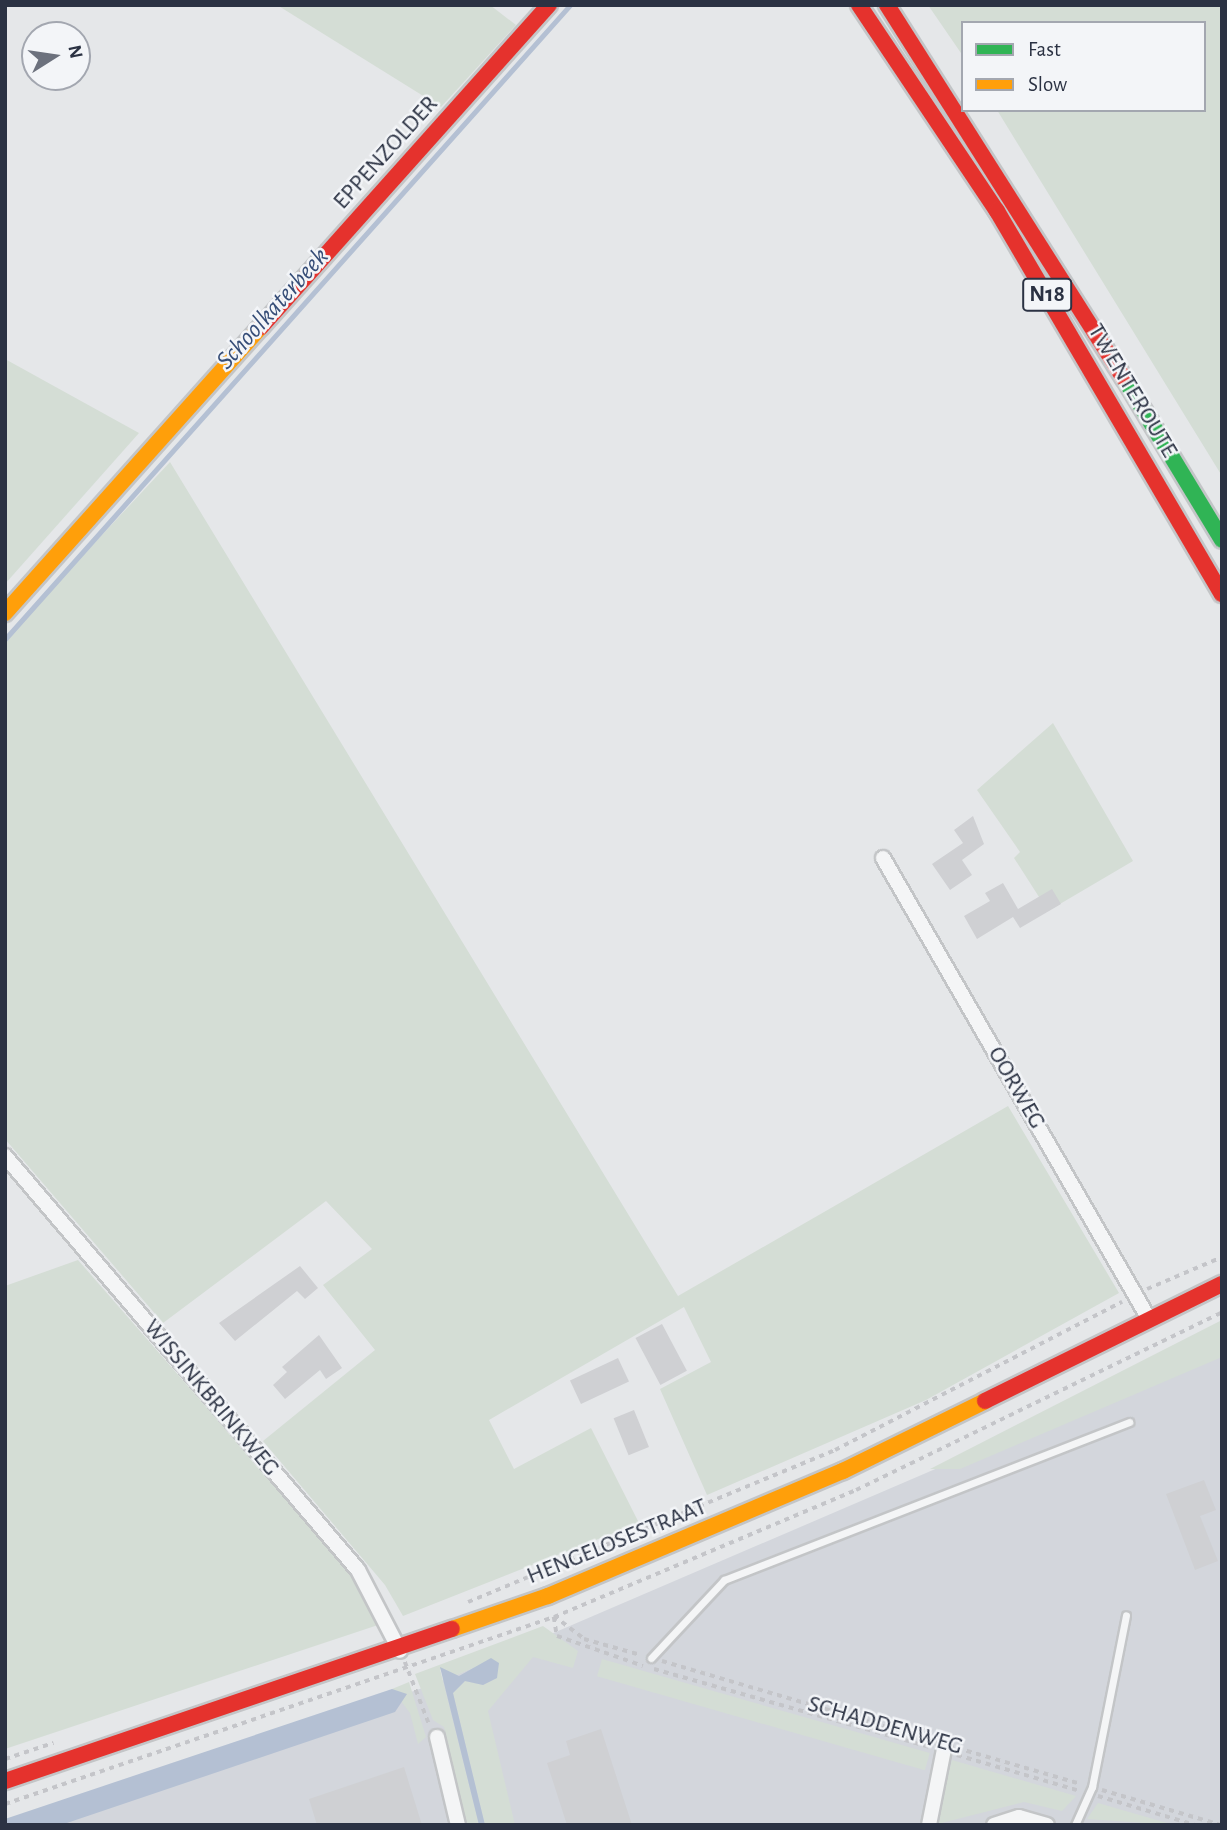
<!DOCTYPE html>
<html>
<head>
<meta charset="utf-8">
<style>
  body { margin:0 }
  #map { position:relative; width:1227px; height:1830px; overflow:hidden; background:#e5e7e9; font-family:"Alegreya Sans",sans-serif }
  div>[style] { position:absolute }
  [style*='--x'] { left:calc(var(--x)*1px); top:calc(var(--y)*1px); width:calc(var(--w)*1px); rotate:calc(var(--a)*1deg) }
  .built>* { inset:0; background:#d3d6dc }
  .green>* { inset:0; background:#d4ddd5; transform-origin:0 0 }
  .water>* { inset:0; background:#b4c0d3 }
  .stream>* { height:5px; margin:-2.5px; padding:0 2.5px; transform-origin:2.5px; border-radius:2.5px; background:#b4c0d3 }
  .building>* { inset:0; background:#cfd0d3; transform-origin:0 0 }
  .path>* { height:3.5px; margin-top:-1.75px; transform-origin:0; background:repeating-linear-gradient(90deg,#c4c5c9 0 5px,transparent 0 10px) }
  .roads { filter:drop-shadow(2px 0 #c3c5c7) drop-shadow(-2px 0 #c3c5c7) drop-shadow(0 2px #c3c5c7) drop-shadow(0 -2px #c3c5c7) }
  .lane>* { height:7px; margin:-3.5px; padding:0 3.5px; transform-origin:3.5px; border-radius:3.5px; background:#f4f5f6 }
  .street>* { height:14px; margin:-7px; padding:0 7px; transform-origin:7px; border-radius:7px; background:#f4f5f6 }
  .fast>* { height:16px; margin:-8px; padding:0 8px; transform-origin:8px; border-radius:8px; background:#30b455 }
  .slow>* { height:16px; margin:-8px; padding:0 8px; transform-origin:8px; border-radius:8px; background:#ff9f0a }
  .jam>* { height:16px; margin:-8px; padding:0 8px; transform-origin:8px; border-radius:8px; background:#e5322d }
  span { translate:-50% -50%; white-space:nowrap; text-align:center; line-height:1.15; -webkit-text-stroke:5px #f3f5f8; paint-order:stroke }
  .shield-label span { padding:2px 5px; background:#f3f5f8; border:2px solid; border-radius:5px; -webkit-text-stroke-width:0 }
  .shield-label { font-size:23px; color:#2b3243; font-weight:700 }
  .street-label { font-size:24px; color:#2b3243 }
  .water-label { font-size:26px; color:#364d77; font-style:italic }
  .frame { position:absolute; inset:0; border:7px solid #2b3243; pointer-events:none }
  .legend { position:absolute; left:961px; top:21px; width:245px; height:91px; box-sizing:border-box; background:#f3f5f8; border:2px solid #a3a7b0; margin:0; padding:9px 12px; list-style:none; font-size:21px; color:#2b3243 }
  .legend li { display:flex; align-items:center; gap:14px; height:35px }
  .legend b { width:35px; border:2px solid #a3a7b0 }
  .north { position:absolute; left:21px; top:21px; width:70px; height:70px; box-sizing:border-box; background:#f3f5f8; border:2px solid #a3a7b0; border-radius:50%; rotate:78deg; font-size:19px; font-weight:700; line-height:28px; text-align:center; color:#2b3243 }
  .north::after { content:''; display:block; margin:auto; width:24px; height:32px; background:#6c717d; clip-path:polygon(50% 0,100% 100%,50% 72%,0 100%) }
</style>
</head>
<body>
<div id="map">
  <div class="built">
    <div style="clip-path:polygon(1222px 1346px,1222px 1825px,24px 1825px,437px 1683px)"></div>
  </div>
  <div class="green">
    <div style="clip-path:polygon(277px 5px,490px 5px,516px 25px,441px 107px)"></div>
    <div style="clip-path:polygon(928px 5px,1222px 5px,1222px 476px,997px 110px,1204px 110px,1204px 23px,963px 23px,963px 56px)"></div>
    <div style="clip-path:polygon(5px 359px,139px 433px,5px 584px)"></div>
    <div style="clip-path:polygon(170px 462px,678px 1296px,1008px 1106px,1119px 1293px,926px 1400px,707px 1495px,660px 1389px,711px 1362px,684px 1307px,489px 1420px,514px 1469px,591px 1428px,639px 1523px,403px 1616px,385px 1585px,263px 1441px,375px 1350px,323px 1285px,372px 1249px,326px 1201px,163px 1323px,5px 1139px,5px 639px)"></div>
    <div style="clip-path:polygon(1053px 723px,1133px 861px,1048px 911px,1014px 858px,1020px 852px,977px 790px)"></div>
    <div style="clip-path:polygon(78px 1260px,359px 1582px,378px 1625px,5px 1749px,5px 1286px)"></div>
    <div style="clip-path:polygon(1222px 1320px,1222px 1357px,960px 1469px,930px 1469px)"></div>
    <div style="clip-path:polygon(543px 1626px,578px 1651px,573px 1668px,533px 1657px,488px 1711px,515px 1825px,485px 1825px,453px 1693px,465px 1681px,483px 1685px,497px 1678px,473px 1668px,452px 1677px,440px 1669px,479px 1825px,466px 1825px,444px 1727px,433px 1720px,415px 1674px)"></div>
    <div style="left:602px;top:1659px;width:341px;height:18px;rotate:16deg"></div>
    <div style="clip-path:polygon(409px 1682px,426px 1737px,418px 1744px,410px 1713px,392px 1689px)"></div>
    <div style="clip-path:polygon(952px 1760px,1076px 1796px,1062px 1811px,1024px 1802px,934px 1825px)"></div>
    <div style="clip-path:polygon(1098px 1803px,1174px 1825px,1087px 1819px)"></div>
  </div>
  <div class="water">
    <div style="clip-path:polygon(491px 1658px,499px 1663px,497px 1678px,483px 1685px,465px 1681px,453px 1693px,485px 1825px,479px 1825px,440px 1667px,459px 1676px)"></div>
    <div style="clip-path:polygon(392px 1689px,407px 1694px,395px 1712px,61px 1825px,5px 1825px,5px 1819px)"></div>
  </div>
  <div class="stream">
    <div style="--x:5;--y:639;--w:849;--a:-48.29"></div>
  </div>
  <div class="building">
    <div style="clip-path:polygon(973px 816px,984px 844px,962px 860px,972px 875px,950px 890px,932px 864px,963px 843px,954px 830px)"></div>
    <div style="clip-path:polygon(1003px 883px,1018px 909px,1052px 889px,1061px 904px,1020px 928px,1013px 917px,977px 939px,964px 916px,990px 901px,985px 893px)"></div>
    <div style="clip-path:polygon(300px 1266px,318px 1288px,305px 1299px,297px 1291px,235px 1341px,219px 1323px)"></div>
    <div style="left:662px;top:1324px;width:53px;height:30px;rotate:62deg"></div>
    <div style="clip-path:polygon(319px 1335px,342px 1368px,326px 1379px,320px 1370px,285px 1399px,273px 1385px,287px 1372px,282px 1367px)"></div>
    <div style="left:618px;top:1358px;width:26px;height:53px;rotate:65deg"></div>
    <div style="left:634px;top:1410px;width:40px;height:22px;rotate:68deg"></div>
    <div style="clip-path:polygon(1204px 1480px,1216px 1510px,1200px 1516px,1218px 1561px,1195px 1570px,1166px 1494px)"></div>
    <div style="clip-path:polygon(601px 1729px,632px 1825px,567px 1825px,547px 1763px,570px 1755px,566px 1741px)"></div>
    <div style="clip-path:polygon(404px 1767px,422px 1825px,317px 1825px,309px 1799px)"></div>
  </div>
  <div class="path">
    <div style="--x:1147;--y:1289;--w:82;--a:-23.1"></div>
    <div style="--x:468;--y:1602;--w:397;--a:-22.5"></div>
    <div style="--x:835;--y:1450;--w:323;--a:-27.3"></div>
    <div style="--x:554;--y:1616;--w:38;--a:37"></div>
    <div style="--x:584;--y:1639;--w:59;--a:15.7"></div>
    <div style="--x:554;--y:1617;--w:19;--a:81"></div>
    <div style="--x:557;--y:1636;--w:91;--a:19.2"></div>
    <div style="--x:662;--y:1661;--w:279;--a:16.4"></div>
    <div style="--x:405;--y:1662;--w:66;--a:68.8"></div>
    <div style="--x:654;--y:1669;--w:286;--a:15.8"></div>
    <div style="--x:957;--y:1748;--w:129;--a:16.2"></div>
    <div style="--x:957;--y:1755;--w:125;--a:16.3"></div>
    <div style="--x:5;--y:1759;--w:51;--a:-18.4"></div>
    <div style="--x:1102;--y:1790;--w:124;--a:16.4"></div>
    <div style="--x:1098;--y:1796;--w:101;--a:16.6"></div>
    <div style="--x:5;--y:1804;--w:580;--a:-18.81"></div>
    <div style="--x:554;--y:1617;--w:328;--a:-22.8"></div>
    <div style="--x:856;--y:1490;--w:407;--a:-25.9"></div>
  </div>
  <div class="roads">
    <div class="lane">
      <div style="--x:651;--y:1658;--w:107;--a:-46.9"></div>
      <div style="--x:724;--y:1580;--w:435;--a:-21.3"></div>
      <div style="--x:1075;--y:1825;--w:42;--a:-65.9"></div>
      <div style="--x:1092;--y:1787;--w:175;--a:-78.8"></div>
    </div>
    <div class="street">
      <div style="--x:883;--y:858;--w:532;--a:60.01"></div>
      <div style="--x:5;--y:1156;--w:544;--a:49.55"></div>
      <div style="--x:358;--y:1570;--w:91;--a:62.6"></div>
      <div style="--x:437;--y:1737;--w:90;--a:76.6"></div>
      <div style="--x:929;--y:1825;--w:83;--a:-78.8"></div>
      <div style="--x:994;--y:1825;--w:26;--a:-18"></div>
      <div style="--x:1019;--y:1817;--w:29;--a:16"></div>
    </div>
    <div class="fast">
      <div style="--x:1124;--y:378;--w:189;--a:58.8"></div>
    </div>
    <div class="slow">
      <div style="--x:5;--y:613;--w:384;--a:-48.2"></div>
      <div style="--x:452;--y:1629;--w:102;--a:-19"></div>
      <div style="--x:548;--y:1596;--w:320;--a:-23"></div>
      <div style="--x:843;--y:1471;--w:158;--a:-26.2"></div>
    </div>
    <div class="jam">
      <div style="--x:859;--y:5;--w:248;--a:56.2"></div>
      <div style="--x:997;--y:211;--w:444;--a:59.6"></div>
      <div style="--x:887;--y:5;--w:442;--a:57.6"></div>
      <div style="--x:261;--y:327;--w:432;--a:-48.2"></div>
      <div style="--x:985;--y:1401;--w:264;--a:-26.3"></div>
      <div style="--x:5;--y:1781;--w:472;--a:-18.8"></div>
    </div>
  </div>
  <div class="shield-label">
    <span style="left:1047px;top:295px">N18</span>
  </div>
  <div class="street-label">
    <span style="left:386px;top:153px;rotate:-48deg">EPPENZOLDER</span>
    <span style="left:1132px;top:391px;rotate:59deg">TWENTEROUTE</span>
    <span style="left:1016px;top:1088px;rotate:60deg">OORWEG</span>
    <span style="left:211px;top:1398px;rotate:50deg">WISSINKBRINKWEG</span>
    <span style="left:617px;top:1542px;rotate:-22deg">HENGELOSESTRAAT</span>
    <span style="left:885px;top:1726px;rotate:16deg">SCHADDENWEG</span>
  </div>
  <div class="water-label">
    <span style="left:273px;top:309px;rotate:-48deg">Schoolkaterbeek</span>
  </div>
  <div class="frame"></div>
  <ul class="legend">
  <li><b style="height:9px;background:#30b455"></b>Fast</li>
  <li><b style="height:9px;background:#ff9f0a"></b>Slow</li>
  </ul>
  <div class="north">N</div>
</div>
</body>
</html>
